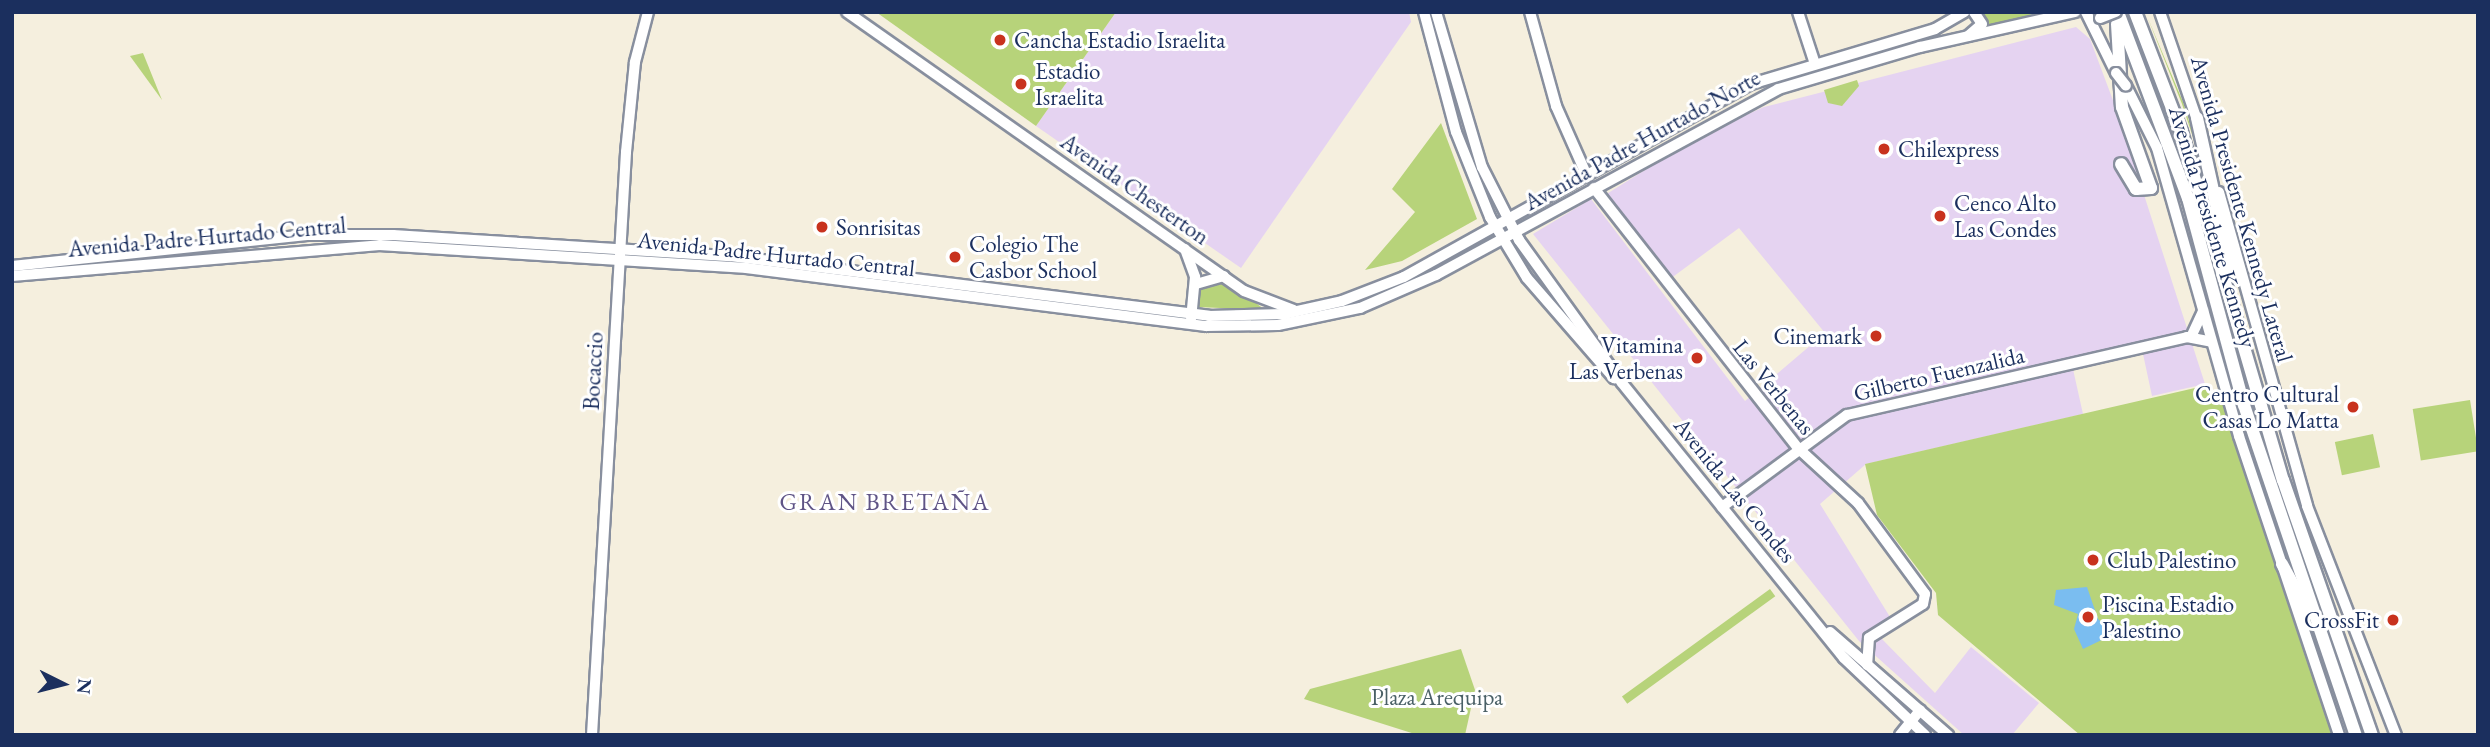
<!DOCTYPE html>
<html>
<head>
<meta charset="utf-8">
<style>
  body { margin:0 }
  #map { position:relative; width:2490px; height:747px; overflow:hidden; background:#f5efde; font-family:"EB Garamond",serif }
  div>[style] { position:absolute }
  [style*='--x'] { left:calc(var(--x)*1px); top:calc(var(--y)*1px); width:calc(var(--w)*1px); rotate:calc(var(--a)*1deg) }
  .built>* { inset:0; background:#e5d3f1 }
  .green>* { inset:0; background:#b7d37a; transform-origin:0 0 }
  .water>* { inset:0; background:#7abdf0 }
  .roads { filter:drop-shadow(2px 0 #888f9e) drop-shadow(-2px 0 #888f9e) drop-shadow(0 2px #888f9e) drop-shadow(0 -2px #888f9e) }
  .secondary>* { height:10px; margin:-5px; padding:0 5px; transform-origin:5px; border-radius:5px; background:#fff }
  .primary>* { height:10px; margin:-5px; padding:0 5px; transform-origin:5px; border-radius:5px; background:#fff }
  .highway>* { height:12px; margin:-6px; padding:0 6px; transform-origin:6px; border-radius:6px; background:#fff }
  .bridges { filter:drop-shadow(2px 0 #888f9e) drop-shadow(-2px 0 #888f9e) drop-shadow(0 2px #888f9e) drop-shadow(0 -2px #888f9e) }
  .primary-bridge>* { height:10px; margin:-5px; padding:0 5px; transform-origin:5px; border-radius:5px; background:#fff }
  .dots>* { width:19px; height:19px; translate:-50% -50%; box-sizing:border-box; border:4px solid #fff; border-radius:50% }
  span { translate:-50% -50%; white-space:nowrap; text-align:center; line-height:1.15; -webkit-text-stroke:6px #fff; paint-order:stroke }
  .poi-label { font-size:23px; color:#1b2f5e }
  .left { translate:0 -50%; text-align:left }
  .right { translate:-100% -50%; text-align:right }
  .street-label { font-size:23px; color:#1b2f5e }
  .park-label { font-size:23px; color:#4a6066 }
  .neighbourhood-label { font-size:24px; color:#5f5486; letter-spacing:2px }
  .frame { position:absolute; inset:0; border:14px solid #1b2f5e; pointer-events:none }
  .north { position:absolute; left:28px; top:649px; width:70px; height:70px; -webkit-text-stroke:5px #fff; paint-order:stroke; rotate:96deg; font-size:19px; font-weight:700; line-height:28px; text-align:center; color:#1b2f5e }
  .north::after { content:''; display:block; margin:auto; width:24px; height:32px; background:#1b2f5e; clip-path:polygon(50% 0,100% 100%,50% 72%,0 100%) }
</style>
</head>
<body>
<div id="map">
  <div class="built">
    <div style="clip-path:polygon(1116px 12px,1409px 12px,1411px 22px,1241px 268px,1036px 126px)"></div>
    <div style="clip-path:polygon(2076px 27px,2090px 39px,2117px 111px,2205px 384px,2152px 396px,2143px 354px,2073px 369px,2083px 414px,1866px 464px,1820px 504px,1895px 625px,1880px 637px,1935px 693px,1971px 647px,2039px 703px,2012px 735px,1964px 735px,1859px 641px,1533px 234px,1591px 199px,1745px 401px,1825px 333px,1739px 228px,1670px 279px,1605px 195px,1701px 135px,1764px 107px)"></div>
  </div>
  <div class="green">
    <div style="clip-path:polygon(876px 12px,1116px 12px,1036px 126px)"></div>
    <div style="clip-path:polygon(1983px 12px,2040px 12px,1985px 27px)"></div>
    <div style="clip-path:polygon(2147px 16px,2183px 102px,2209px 186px,2182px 104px)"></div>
    <div style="clip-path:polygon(143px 53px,162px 100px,130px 56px)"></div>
    <div style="clip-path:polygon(1857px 80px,1859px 86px,1842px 106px,1828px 103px,1824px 90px)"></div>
    <div style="clip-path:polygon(1441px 123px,1477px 219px,1402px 261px,1365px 270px,1415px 212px,1392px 189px)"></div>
    <div style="clip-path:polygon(1214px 281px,1230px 283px,1265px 310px,1198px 307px,1198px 290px)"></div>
    <div style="clip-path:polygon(2208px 385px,2215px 400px,2226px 397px,2334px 735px,2080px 735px,1938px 615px,1936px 593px,1877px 515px,1865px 464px)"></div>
    <div style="left:2470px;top:400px;width:52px;height:58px;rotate:81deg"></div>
    <div style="left:2373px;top:434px;width:34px;height:39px;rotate:78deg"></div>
    <div style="left:1770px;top:589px;width:9px;height:183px;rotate:54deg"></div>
    <div style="clip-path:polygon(1461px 649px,1475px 690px,1465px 735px,1418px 735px,1304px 699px,1310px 689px)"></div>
  </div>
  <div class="water">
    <div style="clip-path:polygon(2087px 587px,2098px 619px,2114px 634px,2083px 649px,2074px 629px,2078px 614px,2054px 605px,2056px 590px)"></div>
  </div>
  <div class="roads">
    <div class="secondary">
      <div style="--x:847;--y:12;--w:485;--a:35.1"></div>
      <div style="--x:1244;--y:291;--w:53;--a:20.8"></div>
      <div style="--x:1530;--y:12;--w:98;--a:74.5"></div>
      <div style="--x:1556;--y:106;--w:77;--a:66.1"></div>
      <div style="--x:1798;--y:12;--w:55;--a:71.9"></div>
      <div style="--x:1594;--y:188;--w:332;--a:51.9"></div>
      <div style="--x:1799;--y:449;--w:80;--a:42.5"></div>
      <div style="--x:1858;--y:503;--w:113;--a:53.6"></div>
      <div style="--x:1925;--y:594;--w:10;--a:101"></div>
      <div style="--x:1923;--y:604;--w:64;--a:147.8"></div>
      <div style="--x:1869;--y:638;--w:27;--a:94"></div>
      <div style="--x:1185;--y:249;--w:30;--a:70"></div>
      <div style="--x:1195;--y:277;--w:42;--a:95.4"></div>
      <div style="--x:1196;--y:284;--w:29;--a:-16"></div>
      <div style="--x:2191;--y:337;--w:29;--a:-65"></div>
      <div style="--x:1722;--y:507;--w:155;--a:-36.4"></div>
      <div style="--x:1847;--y:415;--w:349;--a:-12.9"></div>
      <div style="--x:2187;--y:337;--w:25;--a:11"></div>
      <div style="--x:592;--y:735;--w:584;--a:-86.66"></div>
      <div style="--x:626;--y:152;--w:90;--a:-84.3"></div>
      <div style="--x:635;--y:62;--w:52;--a:-75.4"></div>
      <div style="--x:1900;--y:735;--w:32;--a:-51"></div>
    </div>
    <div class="primary">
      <div style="--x:1424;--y:12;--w:124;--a:75.1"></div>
      <div style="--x:1456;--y:132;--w:92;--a:68.2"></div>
      <div style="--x:1490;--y:217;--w:71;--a:58.8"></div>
      <div style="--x:1527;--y:278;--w:133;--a:49"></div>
      <div style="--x:1436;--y:12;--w:162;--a:73.5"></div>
      <div style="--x:1482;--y:167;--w:82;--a:63.1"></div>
      <div style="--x:1519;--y:240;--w:176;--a:54.2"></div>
      <div style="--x:1622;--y:383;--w:353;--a:51.1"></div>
      <div style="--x:1844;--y:658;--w:112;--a:43.5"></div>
      <div style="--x:2086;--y:12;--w:68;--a:63.8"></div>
      <div style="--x:2160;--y:12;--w:117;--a:71.1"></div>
      <div style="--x:1968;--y:36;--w:18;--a:-41"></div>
      <div style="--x:1982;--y:24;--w:14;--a:-124"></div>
      <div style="--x:2126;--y:86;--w:69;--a:63.4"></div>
      <div style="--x:2157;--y:148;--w:299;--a:74.1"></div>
      <div style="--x:2239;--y:436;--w:315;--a:71.5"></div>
      <div style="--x:2219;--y:192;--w:326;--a:74.3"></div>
      <div style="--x:2307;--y:506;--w:246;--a:68.8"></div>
      <div style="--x:12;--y:266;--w:299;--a:-6"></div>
      <div style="--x:309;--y:235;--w:84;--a:0"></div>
      <div style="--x:393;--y:235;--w:338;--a:3.6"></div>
      <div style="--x:730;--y:256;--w:483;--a:7.1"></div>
      <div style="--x:1209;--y:316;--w:75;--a:-1.5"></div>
      <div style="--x:1284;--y:314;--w:59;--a:-12.6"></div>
      <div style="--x:1342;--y:301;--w:66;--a:-21.2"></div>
      <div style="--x:1404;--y:277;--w:397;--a:-29.1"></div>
      <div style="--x:1751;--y:84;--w:192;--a:-16.6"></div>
      <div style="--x:1935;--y:29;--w:34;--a:-30"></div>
      <div style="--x:12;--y:276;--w:369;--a:-4.8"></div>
      <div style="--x:380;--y:245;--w:367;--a:3.6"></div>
      <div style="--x:746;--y:268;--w:464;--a:7.2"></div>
      <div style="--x:1206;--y:326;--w:72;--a:-0.8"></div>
      <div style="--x:1278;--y:325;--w:84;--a:-11.7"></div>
      <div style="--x:1360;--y:308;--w:83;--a:-23.5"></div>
      <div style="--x:1436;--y:275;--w:389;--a:-28.5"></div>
      <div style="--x:1778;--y:89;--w:148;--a:-16.5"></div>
      <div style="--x:1920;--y:47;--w:159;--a:-12.7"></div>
      <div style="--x:1830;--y:632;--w:157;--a:41.1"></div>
    </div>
    <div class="highway">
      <div style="--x:2118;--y:12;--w:199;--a:69.4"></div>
      <div style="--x:2188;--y:198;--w:214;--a:74.9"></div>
      <div style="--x:2244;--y:405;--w:348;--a:71.3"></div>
      <div style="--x:2135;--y:12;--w:129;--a:69"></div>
      <div style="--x:2181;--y:132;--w:363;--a:73.7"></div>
      <div style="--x:2283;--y:480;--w:270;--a:70.8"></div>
      <div style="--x:2117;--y:24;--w:83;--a:86.6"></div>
      <div style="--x:2122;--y:107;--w:86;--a:70.3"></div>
      <div style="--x:2151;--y:188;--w:15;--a:176"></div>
      <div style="--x:2136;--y:189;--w:29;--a:-121"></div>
      <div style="--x:2197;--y:118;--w:157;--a:77.5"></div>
      <div style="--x:2282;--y:564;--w:52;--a:61.5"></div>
    </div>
  </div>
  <div class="bridges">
    <div class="primary-bridge">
      <div style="--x:2100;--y:18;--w:17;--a:-21"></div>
      <div style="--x:2116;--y:73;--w:16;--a:52"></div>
    </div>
  </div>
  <div class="dots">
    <div style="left:1000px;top:40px;background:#c8321e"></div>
    <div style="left:1021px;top:84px;background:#c8321e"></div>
    <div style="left:1884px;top:149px;background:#c8321e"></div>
    <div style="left:1940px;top:216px;background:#c8321e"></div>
    <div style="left:822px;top:227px;background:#c8321e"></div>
    <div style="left:955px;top:257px;background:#c8321e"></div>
    <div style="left:1876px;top:336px;background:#c8321e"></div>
    <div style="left:1697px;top:358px;background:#c8321e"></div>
    <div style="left:2353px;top:407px;background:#c8321e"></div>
    <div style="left:2093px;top:560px;background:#c8321e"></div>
    <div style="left:2088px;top:617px;background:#c8321e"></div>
    <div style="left:2393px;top:620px;background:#c8321e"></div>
  </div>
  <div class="poi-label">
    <span class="left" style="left:1014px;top:40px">Cancha Estadio Israelita</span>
    <span class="left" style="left:1035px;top:84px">Estadio<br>Israelita</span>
    <span class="left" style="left:1898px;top:149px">Chilexpress</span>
    <span class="left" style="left:1954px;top:216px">Cenco Alto<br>Las Condes</span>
    <span class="left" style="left:836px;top:227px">Sonrisitas</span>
    <span class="left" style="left:969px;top:257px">Colegio The<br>Casbor School</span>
    <span class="right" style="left:1862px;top:336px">Cinemark</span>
    <span class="right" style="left:1683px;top:358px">Vitamina<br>Las Verbenas</span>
    <span class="right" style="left:2339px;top:407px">Centro Cultural<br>Casas Lo Matta</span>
    <span class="left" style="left:2107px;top:560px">Club Palestino</span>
    <span class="left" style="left:2102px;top:617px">Piscina Estadio<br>Palestino</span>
    <span class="right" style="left:2379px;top:620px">CrossFit</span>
  </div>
  <div class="street-label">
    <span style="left:1642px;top:140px;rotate:-29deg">Avenida Padre Hurtado Norte</span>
    <span style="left:1135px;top:189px;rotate:35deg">Avenida Chesterton</span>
    <span style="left:2242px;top:209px;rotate:74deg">Avenida Presidente Kennedy Lateral</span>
    <span style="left:2213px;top:227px;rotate:73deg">Avenida Presidente Kennedy</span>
    <span style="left:207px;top:237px;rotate:-5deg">Avenida Padre Hurtado Central</span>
    <span style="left:776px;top:254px;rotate:6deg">Avenida Padre Hurtado Central</span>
    <span style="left:593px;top:371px;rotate:-87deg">Bocaccio</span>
    <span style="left:1939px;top:374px;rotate:-13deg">Gilberto Fuenzalida</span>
    <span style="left:1774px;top:387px;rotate:51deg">Las Verbenas</span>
    <span style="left:1735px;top:490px;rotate:51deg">Avenida Las Condes</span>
  </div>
  <div class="park-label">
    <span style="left:1437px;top:697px">Plaza Arequipa</span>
  </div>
  <div class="neighbourhood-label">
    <span style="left:885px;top:502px">GRAN BRETAÑA</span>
  </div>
  <div class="frame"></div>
  <div class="north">N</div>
</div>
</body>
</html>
